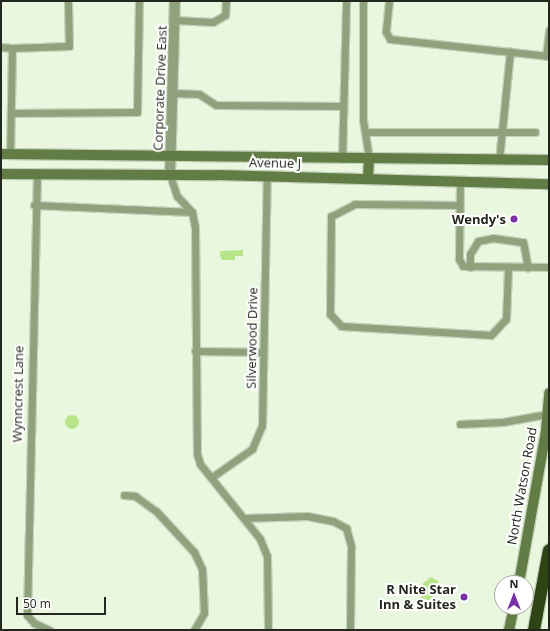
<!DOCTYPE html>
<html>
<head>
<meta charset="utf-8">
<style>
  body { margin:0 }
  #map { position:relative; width:550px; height:631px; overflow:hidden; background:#eaf7df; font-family:"Open Sans",sans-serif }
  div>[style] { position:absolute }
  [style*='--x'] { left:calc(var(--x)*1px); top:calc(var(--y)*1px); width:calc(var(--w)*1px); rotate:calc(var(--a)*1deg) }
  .water>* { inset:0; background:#b9e58a }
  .round { border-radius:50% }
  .roads { filter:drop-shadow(1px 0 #c6d2bc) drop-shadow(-1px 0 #c6d2bc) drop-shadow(0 1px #c6d2bc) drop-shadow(0 -1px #c6d2bc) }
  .lane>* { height:7px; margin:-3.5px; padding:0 3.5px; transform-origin:3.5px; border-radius:3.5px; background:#90a27d }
  .street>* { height:10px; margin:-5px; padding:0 5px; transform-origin:5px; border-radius:5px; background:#90a27d }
  .secondary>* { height:10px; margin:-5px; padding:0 5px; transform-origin:5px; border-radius:5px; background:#617c44 }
  .highway>* { height:12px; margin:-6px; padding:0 6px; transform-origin:6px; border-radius:6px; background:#2f4414 }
  .dots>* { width:11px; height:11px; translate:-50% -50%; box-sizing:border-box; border:2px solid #fff; border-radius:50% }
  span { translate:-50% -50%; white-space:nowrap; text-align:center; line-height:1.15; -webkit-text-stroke:4px #fff; paint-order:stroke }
  .street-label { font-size:13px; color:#23271e }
  .poi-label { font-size:13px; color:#23271e; font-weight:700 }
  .right { translate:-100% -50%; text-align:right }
  .frame { position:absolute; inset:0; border:2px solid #23271e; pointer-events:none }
  .north { position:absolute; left:494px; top:575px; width:40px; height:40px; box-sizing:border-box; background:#fff; border:1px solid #a7a9a5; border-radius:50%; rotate:0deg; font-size:11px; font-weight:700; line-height:16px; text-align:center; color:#23271e }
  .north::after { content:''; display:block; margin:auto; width:14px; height:18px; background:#7932a5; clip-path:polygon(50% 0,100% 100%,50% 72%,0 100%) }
  .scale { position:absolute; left:16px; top:597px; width:90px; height:18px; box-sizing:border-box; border:2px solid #23271e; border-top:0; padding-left:5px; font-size:12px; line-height:14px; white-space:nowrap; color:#23271e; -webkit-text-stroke:3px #fff; paint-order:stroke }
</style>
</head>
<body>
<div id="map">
  <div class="water">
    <div style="clip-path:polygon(243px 250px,243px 256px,235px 256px,235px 260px,222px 260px,220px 256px,220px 251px)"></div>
    <div class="round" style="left:65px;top:415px;width:14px;height:14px"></div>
    <div style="clip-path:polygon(431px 577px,438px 581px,438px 590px,426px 604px,421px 599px,423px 583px)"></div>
  </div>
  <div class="roads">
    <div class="lane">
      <div style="--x:363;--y:1;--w:119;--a:90"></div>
      <div style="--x:363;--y:120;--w:39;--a:81"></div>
      <div style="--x:389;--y:1;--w:31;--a:96"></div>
      <div style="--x:386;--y:32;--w:8;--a:60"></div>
      <div style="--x:390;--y:39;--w:160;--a:6.1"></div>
      <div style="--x:175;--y:20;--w:38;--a:3"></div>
      <div style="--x:213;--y:22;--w:14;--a:-30"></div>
      <div style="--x:225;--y:15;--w:14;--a:-86"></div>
      <div style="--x:1;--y:47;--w:11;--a:5"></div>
      <div style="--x:546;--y:56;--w:26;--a:-83"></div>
      <div style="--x:173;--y:93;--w:26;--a:2"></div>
      <div style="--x:199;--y:94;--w:20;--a:33"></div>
      <div style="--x:216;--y:105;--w:127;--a:0.5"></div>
      <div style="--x:11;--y:113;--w:126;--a:-0.5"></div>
      <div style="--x:137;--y:112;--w:111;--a:-89"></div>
      <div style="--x:367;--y:132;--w:168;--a:0"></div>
      <div style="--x:10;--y:154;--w:106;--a:-88.9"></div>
      <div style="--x:12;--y:48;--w:57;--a:-2"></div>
      <div style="--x:69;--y:46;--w:45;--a:-91.3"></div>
      <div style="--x:342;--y:159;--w:158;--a:-88.5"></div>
      <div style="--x:499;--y:160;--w:109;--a:-84.2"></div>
      <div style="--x:37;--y:175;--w:440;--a:91.3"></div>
      <div style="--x:27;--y:615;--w:11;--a:49"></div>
      <div style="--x:34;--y:623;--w:17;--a:25"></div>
      <div style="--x:170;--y:175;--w:22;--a:72"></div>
      <div style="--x:177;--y:196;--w:22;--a:47"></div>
      <div style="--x:192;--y:212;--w:15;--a:79"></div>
      <div style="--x:195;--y:227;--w:227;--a:89.5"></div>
      <div style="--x:197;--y:454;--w:10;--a:73"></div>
      <div style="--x:200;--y:464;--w:96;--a:51.3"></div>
      <div style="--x:260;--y:539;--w:18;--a:68"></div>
      <div style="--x:267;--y:556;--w:74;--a:89.2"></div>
      <div style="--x:460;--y:183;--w:76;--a:90.8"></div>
      <div style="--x:459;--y:259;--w:8;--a:60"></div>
      <div style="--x:463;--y:266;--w:86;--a:0.7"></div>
      <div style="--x:34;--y:205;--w:158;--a:2.5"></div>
      <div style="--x:459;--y:205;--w:104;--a:-179.4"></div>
      <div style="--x:355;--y:204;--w:27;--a:153"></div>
      <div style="--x:331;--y:216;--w:98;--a:90.6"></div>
      <div style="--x:330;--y:314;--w:16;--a:47"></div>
      <div style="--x:341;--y:326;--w:150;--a:3.4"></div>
      <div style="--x:491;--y:335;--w:22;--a:-47"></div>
      <div style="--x:506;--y:319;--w:50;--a:-87.7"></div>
      <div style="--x:470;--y:267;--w:13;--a:-90"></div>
      <div style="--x:470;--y:254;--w:15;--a:-58"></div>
      <div style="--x:478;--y:241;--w:15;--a:-11"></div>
      <div style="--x:493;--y:238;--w:30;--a:8"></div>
      <div style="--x:523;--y:242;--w:26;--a:79"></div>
      <div style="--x:195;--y:351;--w:68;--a:0.8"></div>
      <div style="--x:460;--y:424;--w:43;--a:-2.7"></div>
      <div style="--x:503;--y:422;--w:45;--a:-10.3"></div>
      <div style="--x:212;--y:477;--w:49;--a:-35"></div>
      <div style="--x:252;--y:449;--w:25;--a:-67"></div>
      <div style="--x:262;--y:426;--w:250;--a:-88.9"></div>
      <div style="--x:124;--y:495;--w:11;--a:5"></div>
      <div style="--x:135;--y:496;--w:26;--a:36"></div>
      <div style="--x:156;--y:511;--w:56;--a:47.2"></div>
      <div style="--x:194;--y:552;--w:19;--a:65"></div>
      <div style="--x:202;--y:569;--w:44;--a:87.4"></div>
      <div style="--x:204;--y:613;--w:20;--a:120"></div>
      <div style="--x:245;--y:518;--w:62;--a:-1.8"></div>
      <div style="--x:307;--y:516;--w:26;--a:11"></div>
      <div style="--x:333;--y:521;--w:15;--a:28"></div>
      <div style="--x:346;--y:528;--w:19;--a:74"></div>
      <div style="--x:351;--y:546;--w:84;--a:90.7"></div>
    </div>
    <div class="street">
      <div style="--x:170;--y:175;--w:174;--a:-88.4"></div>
    </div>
    <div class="secondary">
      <div style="--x:1;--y:154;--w:548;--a:0.63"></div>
      <div style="--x:1;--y:174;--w:216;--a:0.3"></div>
      <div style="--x:217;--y:175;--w:332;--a:1.6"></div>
      <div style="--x:368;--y:178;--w:19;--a:-87"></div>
      <div style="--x:519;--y:583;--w:154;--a:-79.9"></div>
      <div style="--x:546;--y:431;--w:38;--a:-85"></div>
      <div style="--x:509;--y:630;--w:24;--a:-78"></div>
    </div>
    <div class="highway">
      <div style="--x:534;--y:630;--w:81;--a:-79.4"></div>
    </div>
  </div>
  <div class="dots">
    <div style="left:514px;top:219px;background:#7932a5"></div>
    <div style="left:464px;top:597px;background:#7932a5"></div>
  </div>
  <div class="street-label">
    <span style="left:160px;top:88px;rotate:-88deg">Corporate Drive East</span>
    <span style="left:275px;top:163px;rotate:1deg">Avenue J</span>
    <span style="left:252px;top:338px;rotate:-89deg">Silverwood Drive</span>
    <span style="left:18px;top:394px;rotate:-89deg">Wynncrest Lane</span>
    <span style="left:522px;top:486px;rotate:-80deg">North Watson Road</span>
  </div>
  <div class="poi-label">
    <span class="right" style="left:506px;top:219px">Wendy's</span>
    <span class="right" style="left:456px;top:597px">R Nite Star<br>Inn &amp; Suites</span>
  </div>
  <div class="frame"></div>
  <div class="north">N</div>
  <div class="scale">50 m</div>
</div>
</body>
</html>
